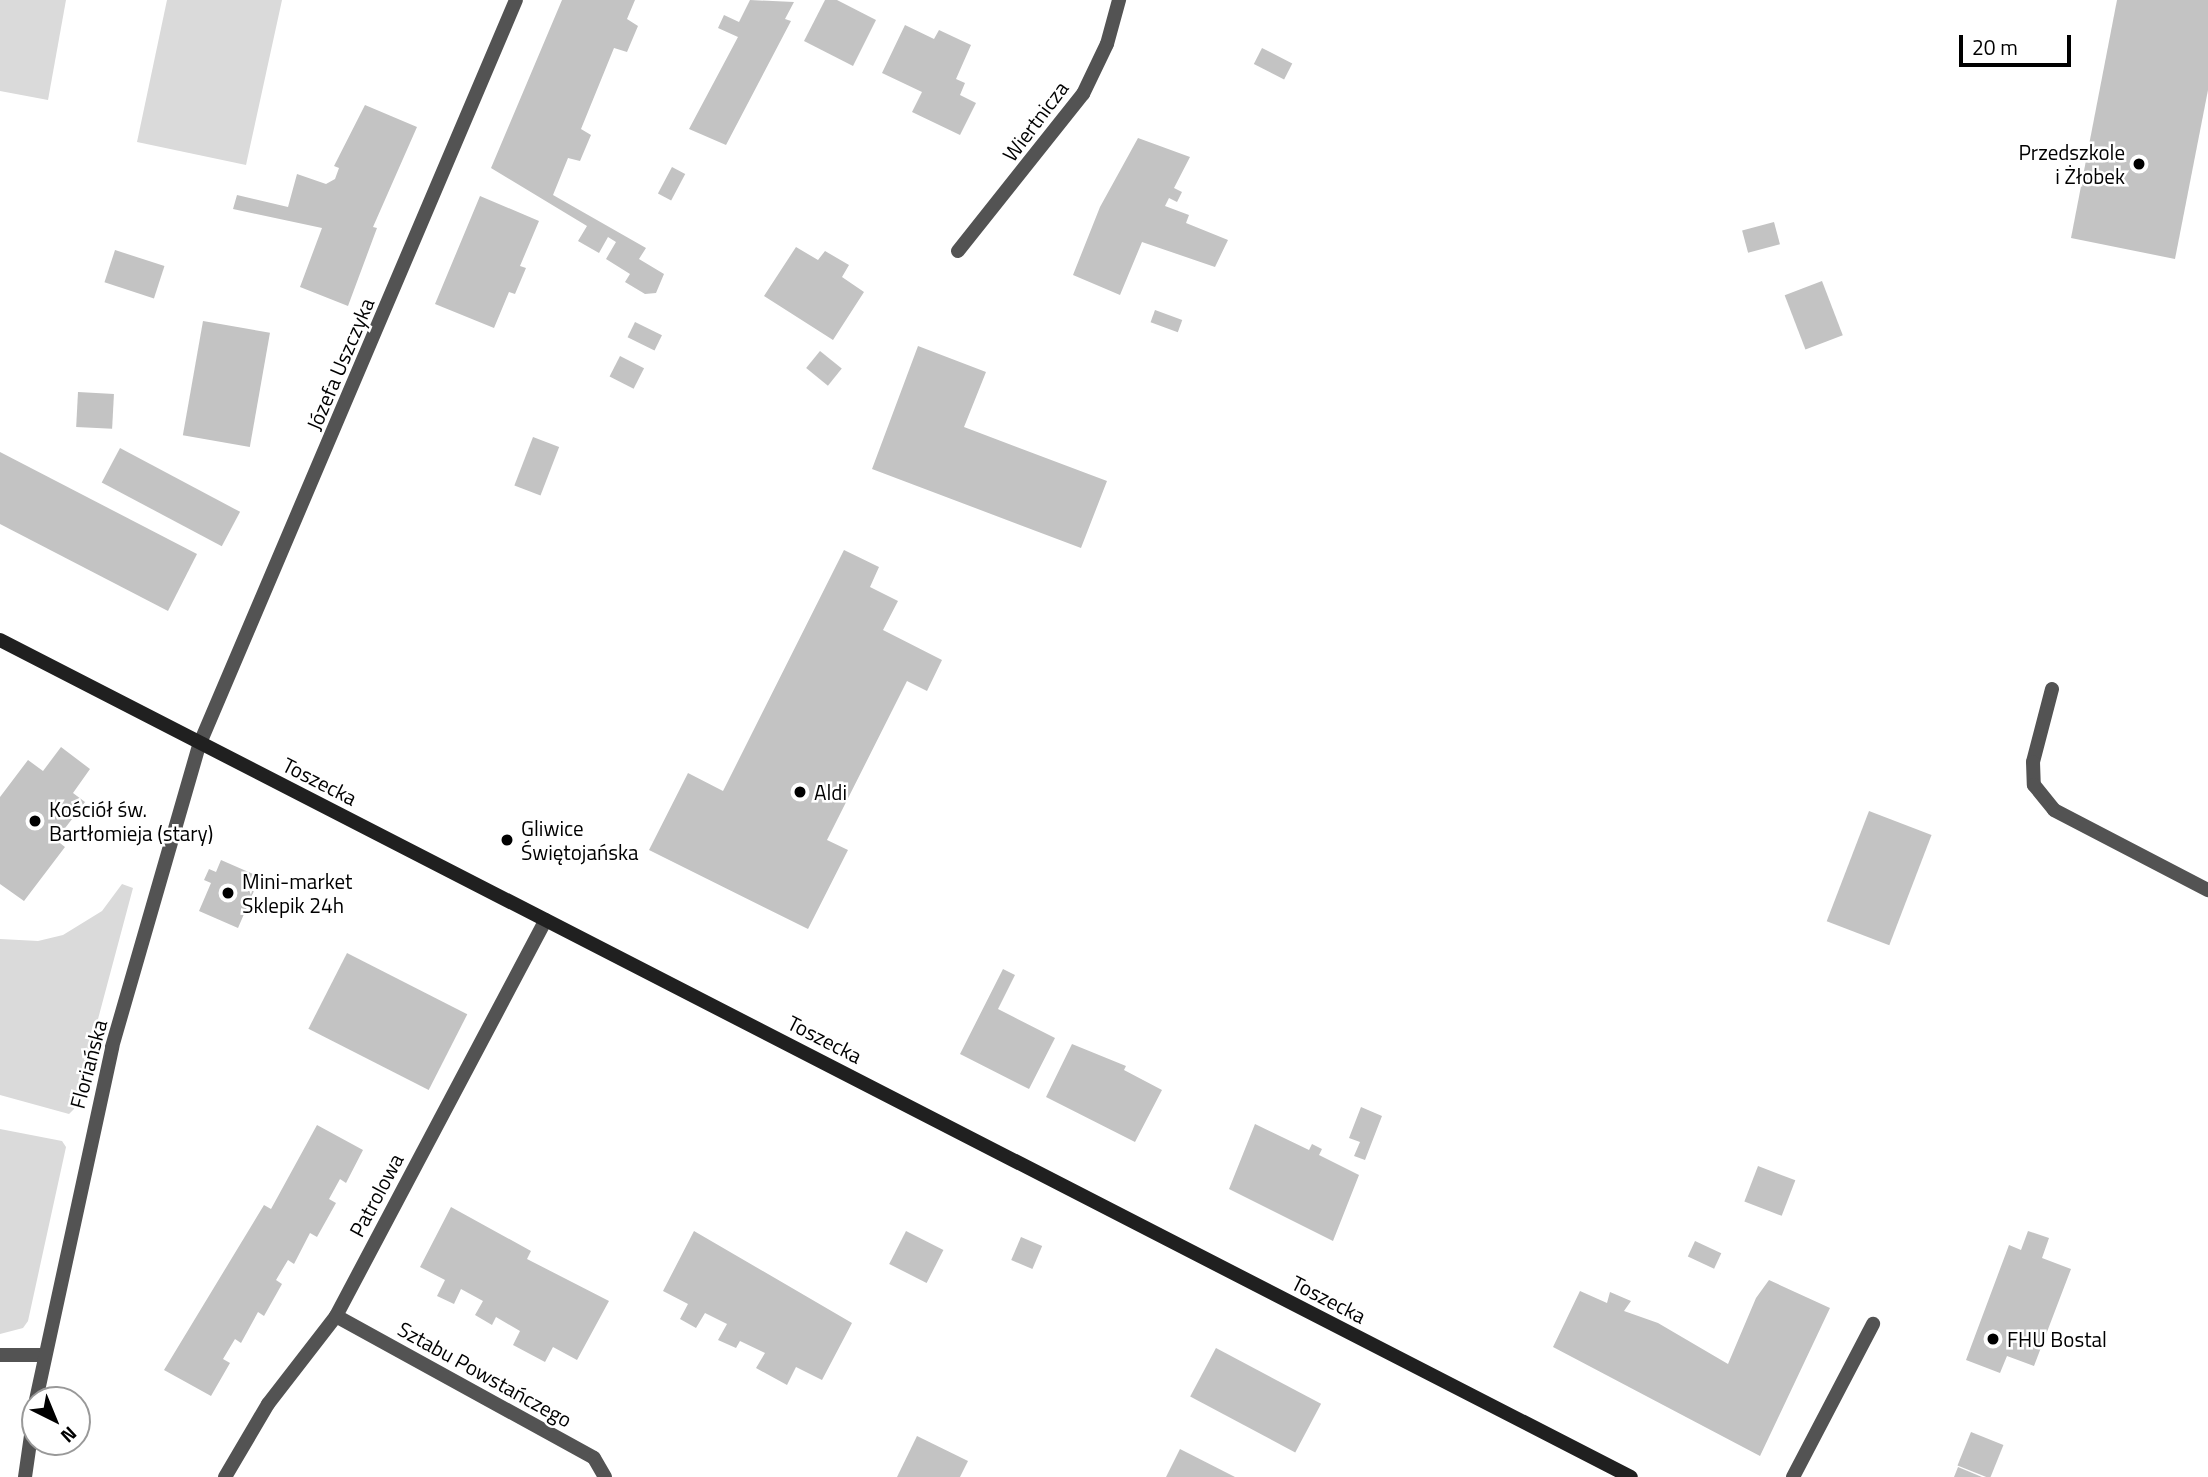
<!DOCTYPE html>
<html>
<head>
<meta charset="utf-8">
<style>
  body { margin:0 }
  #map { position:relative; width:2208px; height:1477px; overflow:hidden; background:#fff; font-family:"Titillium Web",sans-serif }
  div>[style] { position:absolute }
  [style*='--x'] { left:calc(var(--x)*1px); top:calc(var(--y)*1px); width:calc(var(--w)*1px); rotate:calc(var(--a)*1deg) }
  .green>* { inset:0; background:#dadada }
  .building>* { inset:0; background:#c3c3c3; transform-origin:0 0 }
  .service>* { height:14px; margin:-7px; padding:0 7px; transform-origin:7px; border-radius:7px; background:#535353 }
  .minor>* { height:14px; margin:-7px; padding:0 7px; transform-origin:7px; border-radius:7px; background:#535353 }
  .secondary>* { height:14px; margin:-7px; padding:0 7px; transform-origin:7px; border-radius:7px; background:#202020 }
  .dots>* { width:19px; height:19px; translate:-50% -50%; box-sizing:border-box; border:4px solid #fff; border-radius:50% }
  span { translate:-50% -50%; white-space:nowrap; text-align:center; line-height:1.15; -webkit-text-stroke:5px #fff; paint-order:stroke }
  .street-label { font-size:21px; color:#000 }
  .poi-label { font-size:21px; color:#000 }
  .right { translate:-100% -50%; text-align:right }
  .left { translate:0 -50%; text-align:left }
  .north { position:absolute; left:21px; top:1386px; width:70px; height:70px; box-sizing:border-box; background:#fff; border:2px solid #999; border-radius:50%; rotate:137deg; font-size:19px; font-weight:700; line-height:28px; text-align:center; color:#000 }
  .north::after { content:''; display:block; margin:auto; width:24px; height:32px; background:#000; clip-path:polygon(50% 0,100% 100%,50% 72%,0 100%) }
  .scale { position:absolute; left:1959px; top:35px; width:112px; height:32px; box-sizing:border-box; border:4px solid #000; border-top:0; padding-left:9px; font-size:21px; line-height:24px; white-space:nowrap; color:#000; -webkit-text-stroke:5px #fff; paint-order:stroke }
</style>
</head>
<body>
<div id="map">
  <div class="green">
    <div style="clip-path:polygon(0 0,66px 0,48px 100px,0 91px)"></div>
    <div style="clip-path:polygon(167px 0,282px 0,246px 165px,137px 142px)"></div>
    <div style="clip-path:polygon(122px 884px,133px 888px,74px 1109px,69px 1114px,0 1095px,0 939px,38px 941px,63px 935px,102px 911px)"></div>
    <div style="clip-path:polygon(0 1129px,62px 1141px,66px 1147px,28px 1321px,23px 1328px,0 1334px)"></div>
  </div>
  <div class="building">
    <div style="clip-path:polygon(562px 0,635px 0,627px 19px,638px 26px,627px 52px,614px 48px,581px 129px,591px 135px,580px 161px,568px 158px,553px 195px,646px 248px,639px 259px,664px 274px,656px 293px,645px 294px,625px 282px,630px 274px,606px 259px,616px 242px,608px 237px,599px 253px,578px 241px,587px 226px,491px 168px)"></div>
    <div style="clip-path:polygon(750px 0,794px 2px,785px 19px,791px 21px,726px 145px,689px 129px,738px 37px,718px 28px,724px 15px,739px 22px)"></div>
    <div style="clip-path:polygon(825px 0,837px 0,876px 20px,853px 66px,804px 41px)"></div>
    <div style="clip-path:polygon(2117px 0,2208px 0,2208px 90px,2175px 259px,2071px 238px)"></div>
    <div style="clip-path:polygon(905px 25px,934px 39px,939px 30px,971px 45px,956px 79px,965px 83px,960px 95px,976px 103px,960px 135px,912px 112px,922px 92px,882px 73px)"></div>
    <div style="left:1262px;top:48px;width:34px;height:18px;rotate:27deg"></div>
    <div style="clip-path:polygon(365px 105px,417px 127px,373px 227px,377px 228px,348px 306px,300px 287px,322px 228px,233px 209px,237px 195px,288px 207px,297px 174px,326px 184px,335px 179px,339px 168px,334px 166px)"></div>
    <div style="clip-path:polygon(1138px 138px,1190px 157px,1174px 188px,1182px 192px,1177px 202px,1169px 198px,1165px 206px,1189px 215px,1186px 223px,1228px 240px,1215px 267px,1142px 242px,1120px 295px,1073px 275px,1100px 207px)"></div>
    <div style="left:672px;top:167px;width:15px;height:30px;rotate:28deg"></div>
    <div style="clip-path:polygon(480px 196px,539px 221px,520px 266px,526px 268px,515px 294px,509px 292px,494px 328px,435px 304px)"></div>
    <div style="left:1774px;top:222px;width:23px;height:33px;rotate:75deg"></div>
    <div style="clip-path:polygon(796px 247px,818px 260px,825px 251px,849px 265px,842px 277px,864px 292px,833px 340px,764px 296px)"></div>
    <div style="left:115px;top:250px;width:52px;height:34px;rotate:18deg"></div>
    <div style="left:1822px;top:281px;width:58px;height:40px;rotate:69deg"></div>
    <div style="left:1155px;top:310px;width:29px;height:13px;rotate:20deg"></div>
    <div style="left:203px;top:321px;width:68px;height:116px;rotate:10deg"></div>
    <div style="left:635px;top:322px;width:30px;height:17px;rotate:26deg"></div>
    <div style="clip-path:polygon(918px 346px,986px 372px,964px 427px,1107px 481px,1081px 548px,872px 469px)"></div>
    <div style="left:820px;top:351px;width:28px;height:22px;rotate:39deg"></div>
    <div style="left:620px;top:356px;width:27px;height:23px;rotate:27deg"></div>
    <div style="left:78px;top:392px;width:36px;height:35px;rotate:3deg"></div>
    <div style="left:533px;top:437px;width:28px;height:52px;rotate:21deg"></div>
    <div style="left:120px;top:448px;width:136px;height:39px;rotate:28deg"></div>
    <div style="clip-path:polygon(0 452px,197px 554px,168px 611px,0 524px)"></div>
    <div style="clip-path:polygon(844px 550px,879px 567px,870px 587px,898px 601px,883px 630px,942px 660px,927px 691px,907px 681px,827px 840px,848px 850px,808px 929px,649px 850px,688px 773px,723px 791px)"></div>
    <div style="clip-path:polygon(61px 747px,90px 769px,73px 793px,85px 802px,56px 840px,65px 847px,24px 901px,0 884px,0 797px,28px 760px,43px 771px)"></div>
    <div style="left:1869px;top:811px;width:67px;height:118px;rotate:21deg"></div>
    <div style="clip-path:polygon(221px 860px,260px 877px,238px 928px,199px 911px,211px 883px,204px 880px,209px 869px,216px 872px)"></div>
    <div style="left:347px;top:953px;width:135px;height:85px;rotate:27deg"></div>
    <div style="clip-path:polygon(1003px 969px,1015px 975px,998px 1009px,1055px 1038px,1029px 1089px,960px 1054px)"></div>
    <div style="clip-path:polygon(1072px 1044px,1126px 1066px,1124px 1070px,1162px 1090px,1135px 1142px,1046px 1097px)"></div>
    <div style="clip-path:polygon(1361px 1107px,1382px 1116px,1365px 1160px,1354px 1156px,1360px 1142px,1349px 1138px)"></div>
    <div style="clip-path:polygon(1255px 1124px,1309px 1150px,1312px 1144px,1322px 1149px,1319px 1155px,1359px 1175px,1333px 1241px,1229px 1189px)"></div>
    <div style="clip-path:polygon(317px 1125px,363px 1150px,346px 1183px,340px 1179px,329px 1199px,336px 1203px,317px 1237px,310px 1233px,294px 1264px,288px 1260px,276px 1280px,282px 1284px,264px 1316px,258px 1312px,241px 1343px,235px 1339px,223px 1359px,230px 1363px,211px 1396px,164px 1370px,264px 1205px,271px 1209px)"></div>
    <div style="left:1758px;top:1166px;width:40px;height:38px;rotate:21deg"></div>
    <div style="clip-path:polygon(451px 1207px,531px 1251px,527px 1259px,609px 1301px,577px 1360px,553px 1347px,545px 1362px,513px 1345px,520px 1331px,496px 1317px,492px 1325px,475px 1315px,483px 1301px,461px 1289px,454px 1304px,437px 1296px,445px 1280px,420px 1267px)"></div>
    <div style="clip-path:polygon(694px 1231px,852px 1323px,822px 1380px,796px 1367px,787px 1385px,756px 1368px,765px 1353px,740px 1341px,736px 1348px,718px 1340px,727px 1324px,705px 1313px,696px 1328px,680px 1319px,688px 1304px,663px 1291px)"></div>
    <div style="left:906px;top:1231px;width:42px;height:37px;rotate:27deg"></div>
    <div style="clip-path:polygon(2028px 1231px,2049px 1238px,2042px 1258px,2071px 1269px,2034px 1366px,2007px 1356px,2000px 1373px,1966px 1360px,2009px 1245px,2021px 1250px)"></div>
    <div style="left:1021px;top:1237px;width:23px;height:25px;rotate:23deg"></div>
    <div style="left:1695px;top:1241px;width:29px;height:17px;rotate:25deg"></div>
    <div style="clip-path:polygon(1769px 1280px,1830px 1308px,1760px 1456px,1553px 1347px,1580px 1291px,1607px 1303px,1610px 1292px,1631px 1301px,1624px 1311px,1658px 1323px,1728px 1364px,1756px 1298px)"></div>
    <div style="left:1216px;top:1348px;width:119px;height:55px;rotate:28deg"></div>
    <div style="left:1971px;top:1432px;width:35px;height:36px;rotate:22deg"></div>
    <div style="clip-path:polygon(917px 1436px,968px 1461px,960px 1477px,897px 1477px)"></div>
    <div style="clip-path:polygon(1180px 1449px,1235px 1477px,1166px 1477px)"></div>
    <div style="clip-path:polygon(1958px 1467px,1982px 1477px,1954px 1477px)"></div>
  </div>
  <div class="service">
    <div style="--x:2052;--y:689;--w:75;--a:104.6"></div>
    <div style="--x:2033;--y:762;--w:23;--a:88"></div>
    <div style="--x:2034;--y:785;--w:32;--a:51"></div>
    <div style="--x:2054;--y:810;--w:174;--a:27.5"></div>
    <div style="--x:0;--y:1355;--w:43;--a:0"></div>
    <div style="--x:1793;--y:1477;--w:173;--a:-62.4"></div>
  </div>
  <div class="minor">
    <div style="--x:958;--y:251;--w:201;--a:-51.5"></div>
    <div style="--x:1083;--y:94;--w:55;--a:-64.4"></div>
    <div style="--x:1107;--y:44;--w:46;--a:-74.7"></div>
    <div style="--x:336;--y:1316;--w:294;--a:28.8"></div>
    <div style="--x:594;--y:1458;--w:22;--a:60"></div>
    <div style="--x:36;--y:1400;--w:361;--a:-77.8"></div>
    <div style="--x:112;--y:1047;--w:316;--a:-73.9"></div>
    <div style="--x:200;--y:743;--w:807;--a:-66.96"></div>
    <div style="--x:25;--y:1477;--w:70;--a:-81.8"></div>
    <div style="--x:225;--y:1477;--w:85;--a:-59.5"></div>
    <div style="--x:268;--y:1404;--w:111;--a:-52.3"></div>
    <div style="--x:336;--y:1316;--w:448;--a:-62.1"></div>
  </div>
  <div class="secondary">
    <div style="--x:0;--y:640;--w:1833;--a:27.17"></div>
  </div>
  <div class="dots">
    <div style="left:2139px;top:164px;background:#000"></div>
    <div style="left:800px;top:792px;background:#000"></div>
    <div style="left:35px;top:821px;background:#000"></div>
    <div style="left:507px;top:840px;background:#000"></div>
    <div style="left:228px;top:893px;background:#000"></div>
    <div style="left:1993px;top:1339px;background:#000"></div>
  </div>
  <div class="street-label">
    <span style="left:1035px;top:121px;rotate:-53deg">Wiertnicza</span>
    <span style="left:340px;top:364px;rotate:-67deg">Józefa Uszczyka</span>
    <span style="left:320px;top:781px;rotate:27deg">Toszecka</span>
    <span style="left:825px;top:1039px;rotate:27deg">Toszecka</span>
    <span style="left:88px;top:1064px;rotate:-75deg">Floriańska</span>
    <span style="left:376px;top:1195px;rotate:-62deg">Patrolowa</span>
    <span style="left:1329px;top:1299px;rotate:27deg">Toszecka</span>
    <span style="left:485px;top:1374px;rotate:29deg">Sztabu Powstańczego</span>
  </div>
  <div class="poi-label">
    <span class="right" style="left:2125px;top:164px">Przedszkole<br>i Żłobek</span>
    <span class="left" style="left:814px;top:792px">Aldi</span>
    <span class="left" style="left:49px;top:821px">Kościół św.<br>Bartłomieja (stary)</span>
    <span class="left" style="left:521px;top:840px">Gliwice<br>Świętojańska</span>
    <span class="left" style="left:242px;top:893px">Mini-market<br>Sklepik 24h</span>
    <span class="left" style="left:2007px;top:1339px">FHU Bostal</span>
  </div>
  <div class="north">N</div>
  <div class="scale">20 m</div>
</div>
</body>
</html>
